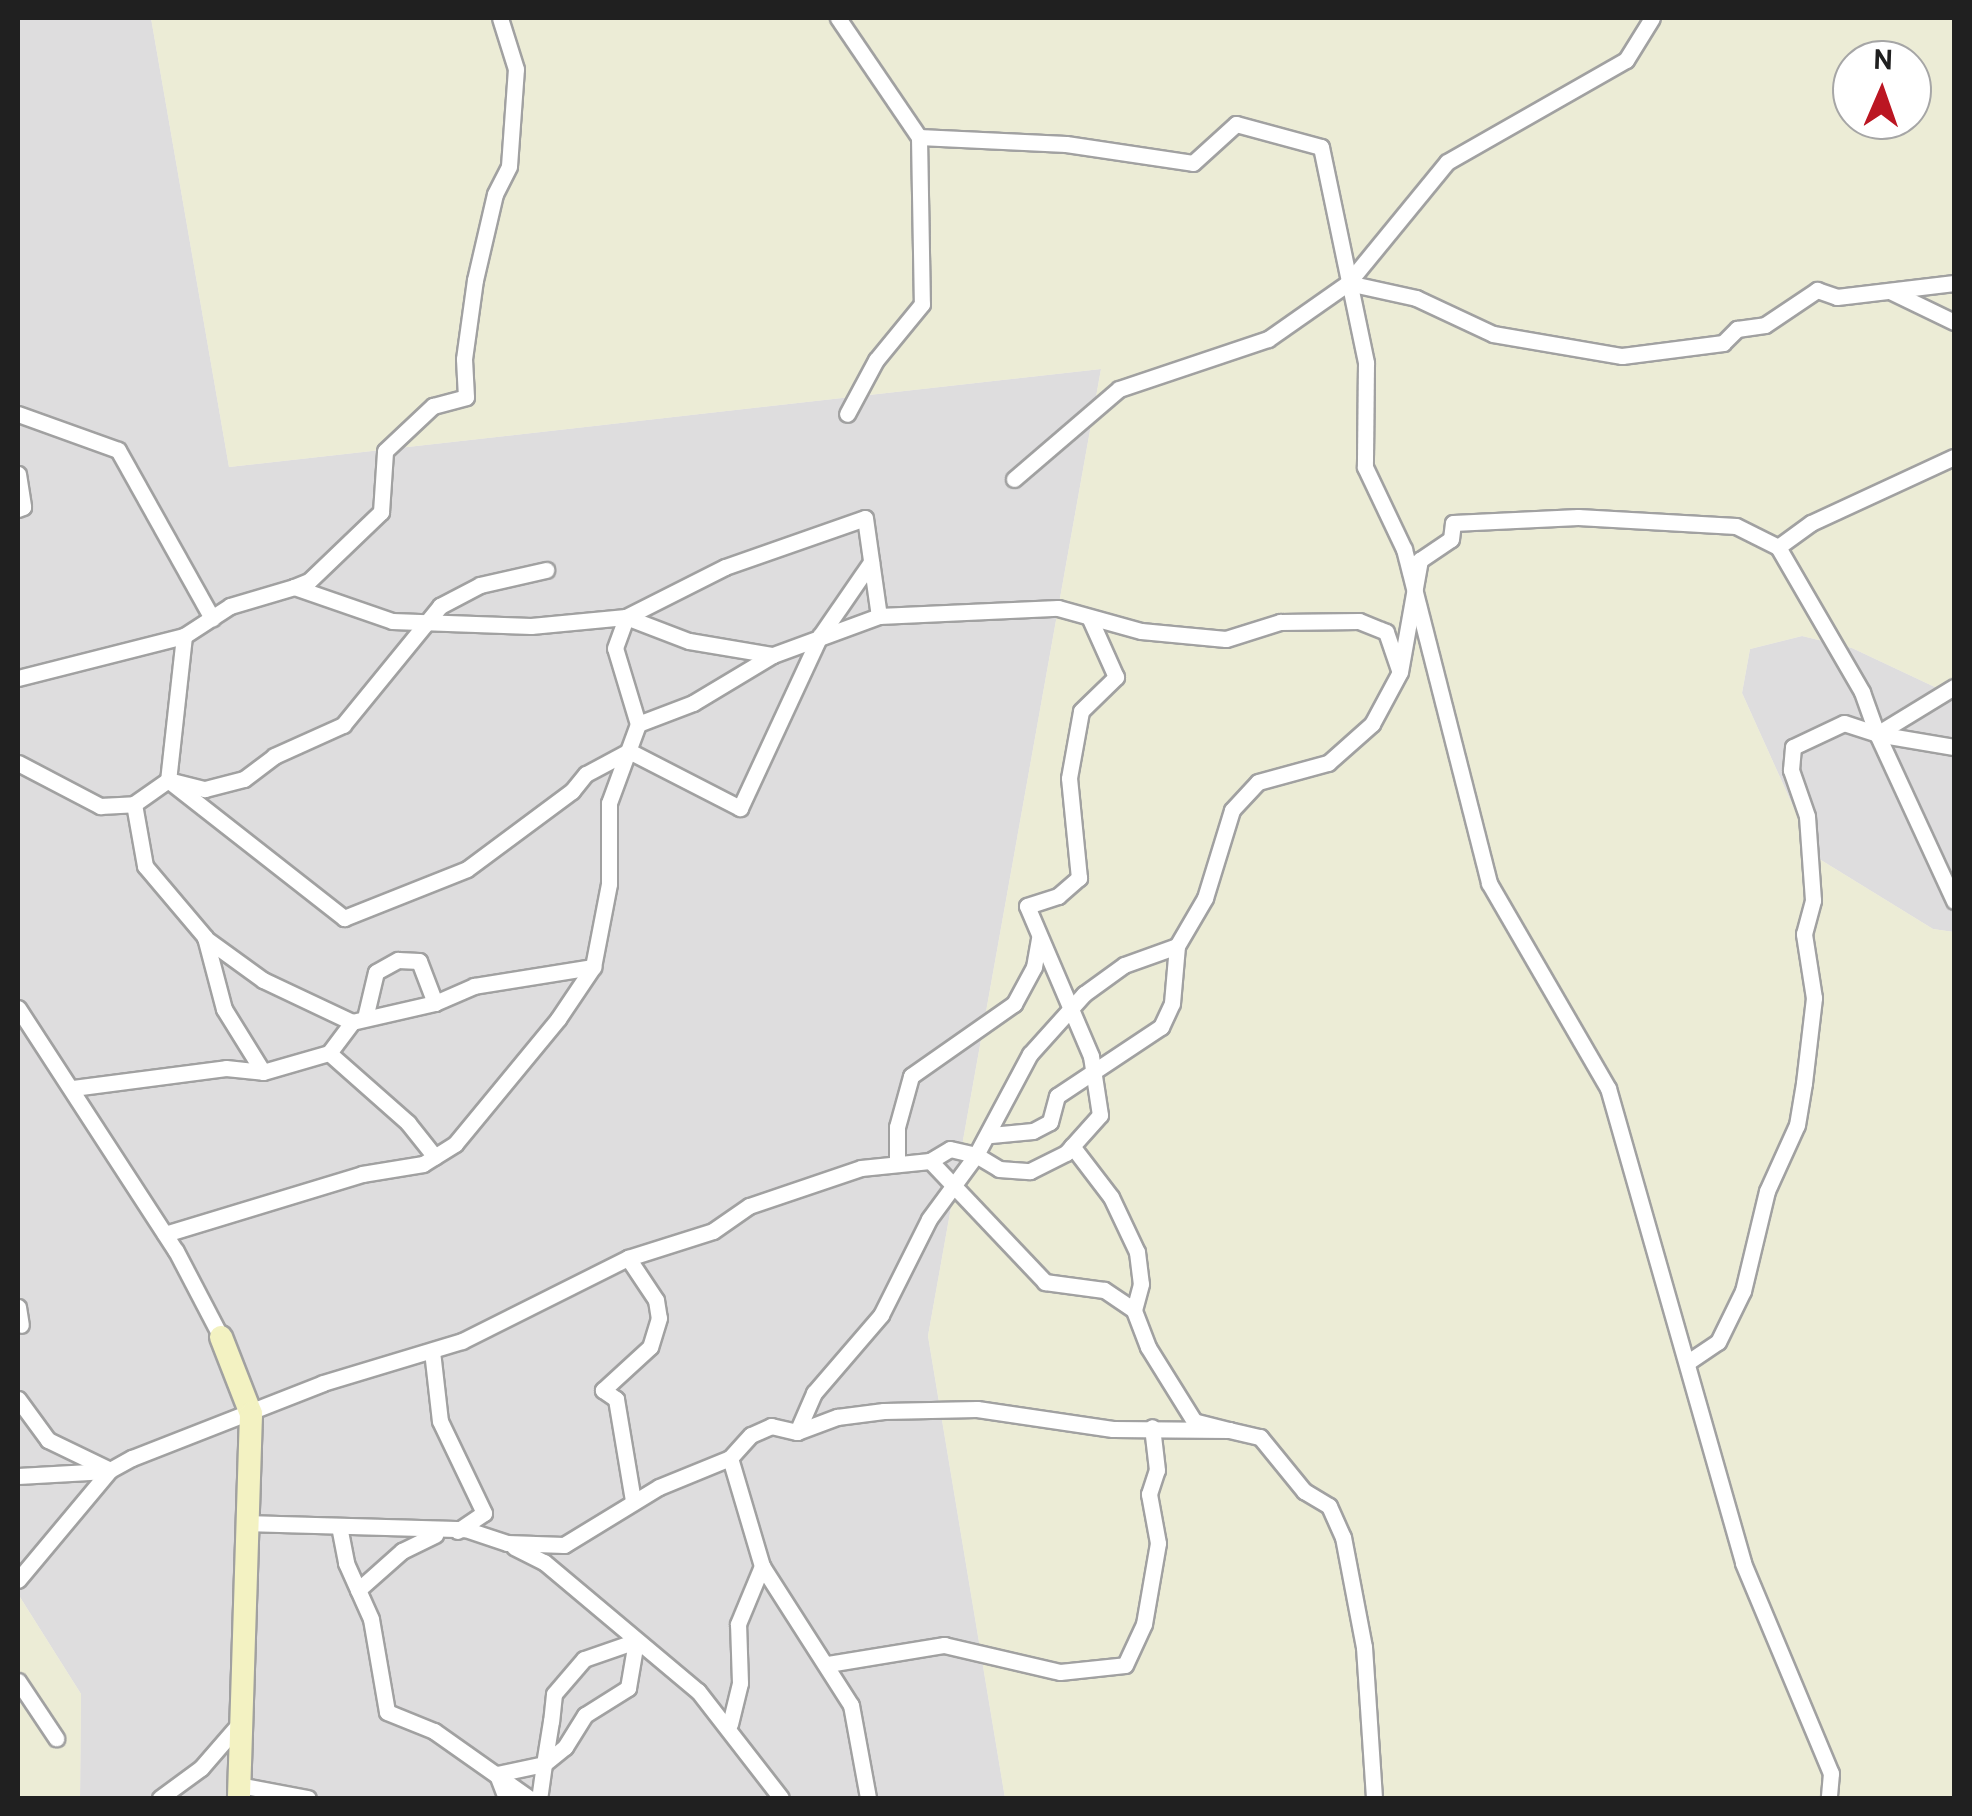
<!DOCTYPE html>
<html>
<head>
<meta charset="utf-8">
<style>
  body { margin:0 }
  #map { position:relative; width:1972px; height:1816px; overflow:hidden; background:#f0ede8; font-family:Overpass,sans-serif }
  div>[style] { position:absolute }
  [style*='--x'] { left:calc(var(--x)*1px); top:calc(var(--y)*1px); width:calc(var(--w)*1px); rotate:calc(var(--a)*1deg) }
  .residential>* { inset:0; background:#deddde }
  .farmland>* { inset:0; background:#ececd6 }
  .roads { filter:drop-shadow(2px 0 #a1a1a1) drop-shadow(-2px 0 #a1a1a1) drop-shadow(0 2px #a1a1a1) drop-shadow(0 -2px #a1a1a1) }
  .street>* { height:15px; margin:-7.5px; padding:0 7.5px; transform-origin:7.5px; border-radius:7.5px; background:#fff }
  .secondary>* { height:22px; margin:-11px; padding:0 11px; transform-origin:11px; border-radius:11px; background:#f3f2c2 }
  span { translate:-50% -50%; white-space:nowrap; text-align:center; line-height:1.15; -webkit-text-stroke:10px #fff; paint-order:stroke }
  .frame { position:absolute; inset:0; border:20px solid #202020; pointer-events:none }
  .north { position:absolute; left:1832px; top:40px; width:100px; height:100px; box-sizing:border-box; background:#fff; border:2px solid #a6a6a6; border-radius:50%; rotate:2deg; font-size:28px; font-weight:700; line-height:40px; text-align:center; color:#202020 }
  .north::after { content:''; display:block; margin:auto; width:35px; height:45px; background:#bb1622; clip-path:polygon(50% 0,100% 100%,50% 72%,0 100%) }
</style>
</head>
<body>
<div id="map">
  <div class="residential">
    <div style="clip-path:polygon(18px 18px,151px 18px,229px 467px,1101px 369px,928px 1336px,1005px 1798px,80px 1798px,81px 1694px,18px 1594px)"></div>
    <div style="clip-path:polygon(1802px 636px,1852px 648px,1954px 696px,1954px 932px,1933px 929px,1816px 857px,1742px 693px,1750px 649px)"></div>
  </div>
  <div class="farmland">
    <div style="clip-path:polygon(evenodd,151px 18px,1954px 18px,1954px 696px,1852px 648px,1802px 636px,1750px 649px,1742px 693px,1816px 857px,1933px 929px,1954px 932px,1954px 1798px,1005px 1798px,928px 1336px,1101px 369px,229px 467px,151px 18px,1852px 60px,1912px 60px,1912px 120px,1852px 120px,1852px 60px)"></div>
    <div style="clip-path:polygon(18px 1594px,81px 1694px,80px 1798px,18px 1798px)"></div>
  </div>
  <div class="roads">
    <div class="street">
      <div style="--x:838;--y:18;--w:144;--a:55.8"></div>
      <div style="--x:919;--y:137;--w:167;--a:89"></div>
      <div style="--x:922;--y:304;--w:72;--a:129.4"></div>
      <div style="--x:876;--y:360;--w:61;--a:118.2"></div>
      <div style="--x:919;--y:137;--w:147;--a:2.7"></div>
      <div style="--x:1066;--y:144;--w:128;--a:8.5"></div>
      <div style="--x:1193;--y:163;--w:58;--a:-42.2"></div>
      <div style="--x:1236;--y:124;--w:88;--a:15.1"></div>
      <div style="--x:1321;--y:147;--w:221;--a:78.2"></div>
      <div style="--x:1366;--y:363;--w:104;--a:90.6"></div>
      <div style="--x:1365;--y:467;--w:91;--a:64.6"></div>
      <div style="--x:1404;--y:549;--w:345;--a:75.7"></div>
      <div style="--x:1489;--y:883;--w:237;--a:59.9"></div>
      <div style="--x:1608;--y:1088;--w:494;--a:74.1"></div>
      <div style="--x:1743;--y:1563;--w:228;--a:67.3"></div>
      <div style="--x:1831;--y:1773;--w:25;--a:95"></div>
      <div style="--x:1348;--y:283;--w:70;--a:12.4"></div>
      <div style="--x:1416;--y:298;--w:85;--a:25.1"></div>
      <div style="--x:1493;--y:334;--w:131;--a:9.7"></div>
      <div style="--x:1622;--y:356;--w:102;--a:-7.3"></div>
      <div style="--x:1723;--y:343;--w:20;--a:-45"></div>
      <div style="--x:1737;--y:329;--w:28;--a:-8"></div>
      <div style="--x:1765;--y:325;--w:63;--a:-33.9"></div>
      <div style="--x:1817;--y:290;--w:21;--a:19"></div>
      <div style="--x:1837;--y:297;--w:118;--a:-6.8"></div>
      <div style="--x:1892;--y:292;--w:69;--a:25.8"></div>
      <div style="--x:18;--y:414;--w:106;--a:19.8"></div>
      <div style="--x:118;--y:450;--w:193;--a:60.8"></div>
      <div style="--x:18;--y:474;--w:33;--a:81"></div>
      <div style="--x:23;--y:507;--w:5;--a:158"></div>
      <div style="--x:1014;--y:479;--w:138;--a:-40.6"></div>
      <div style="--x:1119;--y:389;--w:157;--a:-18.6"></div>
      <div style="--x:1268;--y:339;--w:98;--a:-35"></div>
      <div style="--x:1348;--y:283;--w:156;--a:-50.7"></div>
      <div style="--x:1447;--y:162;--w:206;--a:-29.7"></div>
      <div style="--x:1626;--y:60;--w:49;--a:-58.2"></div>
      <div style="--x:1778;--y:547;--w:41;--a:-36"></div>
      <div style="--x:1811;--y:523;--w:157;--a:-24.8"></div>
      <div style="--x:294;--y:587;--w:16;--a:-22"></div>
      <div style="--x:309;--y:581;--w:100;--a:-43.8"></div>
      <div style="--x:381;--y:512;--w:61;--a:-86.2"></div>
      <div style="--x:385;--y:451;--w:66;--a:-43.2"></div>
      <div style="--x:433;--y:406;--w:34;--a:-15"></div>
      <div style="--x:466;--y:397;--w:38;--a:-93"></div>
      <div style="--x:464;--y:359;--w:80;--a:-82.1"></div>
      <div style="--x:475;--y:280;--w:88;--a:-76.9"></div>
      <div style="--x:495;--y:194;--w:31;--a:-63"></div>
      <div style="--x:509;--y:166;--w:97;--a:-85.9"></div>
      <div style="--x:516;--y:69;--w:53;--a:-107.4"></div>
      <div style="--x:184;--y:636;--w:145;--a:96.3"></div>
      <div style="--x:168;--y:780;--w:224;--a:38.1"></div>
      <div style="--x:344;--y:918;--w:132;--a:-21.7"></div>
      <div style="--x:467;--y:869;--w:131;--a:-36.6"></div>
      <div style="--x:572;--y:791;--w:22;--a:-51"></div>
      <div style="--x:586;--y:774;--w:49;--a:-28.1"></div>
      <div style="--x:629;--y:751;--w:125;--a:27.2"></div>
      <div style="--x:740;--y:808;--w:190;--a:-65.1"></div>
      <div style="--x:820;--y:636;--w:90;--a:-55.4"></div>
      <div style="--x:18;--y:678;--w:171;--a:-14.2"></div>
      <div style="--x:184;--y:636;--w:55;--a:-33.1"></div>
      <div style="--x:230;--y:606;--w:67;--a:-16.5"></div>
      <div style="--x:294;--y:587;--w:104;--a:19.1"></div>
      <div style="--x:392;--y:621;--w:139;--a:2.1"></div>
      <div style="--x:531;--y:626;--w:95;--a:-5.4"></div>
      <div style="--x:626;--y:617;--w:111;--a:-26.8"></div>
      <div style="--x:725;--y:567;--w:148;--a:-19.3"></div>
      <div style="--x:865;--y:518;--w:99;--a:81.9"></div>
      <div style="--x:879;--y:616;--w:179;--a:-2.6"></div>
      <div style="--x:1058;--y:608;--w:86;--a:15.5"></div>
      <div style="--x:1141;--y:631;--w:85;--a:5.4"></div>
      <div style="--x:1226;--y:639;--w:57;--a:-17.5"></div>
      <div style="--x:1280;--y:622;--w:79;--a:-0.7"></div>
      <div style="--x:1359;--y:621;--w:29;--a:22"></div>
      <div style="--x:1386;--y:632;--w:40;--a:71.1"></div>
      <div style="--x:638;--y:724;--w:59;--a:-20.9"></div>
      <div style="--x:693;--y:703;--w:93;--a:-31"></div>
      <div style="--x:1877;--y:734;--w:90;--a:-31.4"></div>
      <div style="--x:18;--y:763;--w:93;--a:27.7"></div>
      <div style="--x:100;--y:806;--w:34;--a:-3"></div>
      <div style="--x:134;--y:804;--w:63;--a:79.9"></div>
      <div style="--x:145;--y:866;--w:93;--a:49.8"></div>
      <div style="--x:205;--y:937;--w:74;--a:75.2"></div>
      <div style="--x:224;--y:1009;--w:74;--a:58.2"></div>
      <div style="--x:263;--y:1072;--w:69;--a:-16.1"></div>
      <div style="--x:329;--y:1053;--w:39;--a:-53"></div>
      <div style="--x:352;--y:1022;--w:85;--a:-12.9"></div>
      <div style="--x:435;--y:1003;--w:43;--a:-23.6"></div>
      <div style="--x:474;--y:986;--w:121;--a:-9.1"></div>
      <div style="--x:134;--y:804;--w:42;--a:-35.2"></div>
      <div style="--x:168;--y:780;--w:38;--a:14"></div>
      <div style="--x:205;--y:789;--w:40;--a:-14.4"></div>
      <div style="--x:244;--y:779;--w:38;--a:-37"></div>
      <div style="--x:274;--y:756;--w:76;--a:-24.2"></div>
      <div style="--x:343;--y:725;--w:154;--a:-50.8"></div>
      <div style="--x:440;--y:606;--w:45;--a:-27.7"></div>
      <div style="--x:480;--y:585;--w:68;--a:-12.8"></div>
      <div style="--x:205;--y:938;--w:72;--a:35.9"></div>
      <div style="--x:263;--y:980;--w:98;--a:25.3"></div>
      <div style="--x:18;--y:1008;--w:290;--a:57"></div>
      <div style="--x:176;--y:1251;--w:97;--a:62.4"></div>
      <div style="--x:365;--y:1018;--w:47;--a:-76.6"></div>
      <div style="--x:376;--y:972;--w:25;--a:-29"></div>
      <div style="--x:398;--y:960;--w:21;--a:3"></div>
      <div style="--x:419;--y:961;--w:45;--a:69.1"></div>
      <div style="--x:329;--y:1053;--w:106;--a:41.5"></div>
      <div style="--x:408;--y:1123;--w:43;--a:51.5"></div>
      <div style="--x:73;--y:1088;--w:154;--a:-7.4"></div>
      <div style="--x:226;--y:1068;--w:37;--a:6"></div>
      <div style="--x:991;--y:1135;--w:42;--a:-5.4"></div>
      <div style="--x:1033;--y:1131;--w:19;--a:-28"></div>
      <div style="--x:1050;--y:1122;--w:27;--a:-75"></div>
      <div style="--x:1057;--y:1096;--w:125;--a:-33.6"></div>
      <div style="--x:1161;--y:1027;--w:26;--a:-65"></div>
      <div style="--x:1172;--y:1003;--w:57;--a:-85"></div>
      <div style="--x:1072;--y:1146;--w:64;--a:52.6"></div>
      <div style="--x:1111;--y:1197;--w:61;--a:64.7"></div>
      <div style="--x:1137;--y:1252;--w:32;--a:83"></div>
      <div style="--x:1141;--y:1284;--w:27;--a:105"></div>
      <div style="--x:897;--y:1161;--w:34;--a:-90"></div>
      <div style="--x:897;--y:1127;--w:53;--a:-74.6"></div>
      <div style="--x:911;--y:1076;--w:126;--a:-35"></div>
      <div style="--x:1014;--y:1004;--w:42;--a:-61.6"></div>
      <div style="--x:1034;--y:967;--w:29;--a:-80"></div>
      <div style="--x:165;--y:1234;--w:206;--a:-16.9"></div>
      <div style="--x:362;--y:1174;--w:62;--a:-9.3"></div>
      <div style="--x:423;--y:1164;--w:38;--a:-32"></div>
      <div style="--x:455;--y:1144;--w:162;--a:-50.5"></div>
      <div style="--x:558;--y:1019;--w:63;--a:-56.1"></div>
      <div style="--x:593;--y:967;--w:85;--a:-79.1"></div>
      <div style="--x:609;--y:884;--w:81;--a:-90"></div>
      <div style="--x:609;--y:803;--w:84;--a:-69.8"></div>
      <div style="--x:638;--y:724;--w:79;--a:-106.8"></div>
      <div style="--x:615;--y:648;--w:33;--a:-70"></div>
      <div style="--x:626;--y:617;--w:67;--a:20.9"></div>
      <div style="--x:689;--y:641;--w:85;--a:9.5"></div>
      <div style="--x:773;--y:655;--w:113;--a:-20.2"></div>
      <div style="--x:628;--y:1258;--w:50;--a:56.3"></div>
      <div style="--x:656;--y:1300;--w:18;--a:81"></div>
      <div style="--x:659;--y:1318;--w:30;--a:107"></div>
      <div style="--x:650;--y:1347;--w:64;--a:137.5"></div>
      <div style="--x:603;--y:1390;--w:16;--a:35"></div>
      <div style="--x:616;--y:1399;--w:103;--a:80.5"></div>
      <div style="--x:18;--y:1307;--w:18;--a:81"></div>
      <div style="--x:432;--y:1351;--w:70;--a:83.5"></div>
      <div style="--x:440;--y:1421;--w:102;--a:64.4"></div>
      <div style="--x:484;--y:1513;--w:32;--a:146"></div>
      <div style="--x:1688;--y:1362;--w:36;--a:-34"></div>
      <div style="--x:1718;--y:1342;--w:57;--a:-63.9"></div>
      <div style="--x:1743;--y:1291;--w:103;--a:-76.5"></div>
      <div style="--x:1767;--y:1191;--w:72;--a:-65.6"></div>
      <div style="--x:1797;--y:1125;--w:43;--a:-80.5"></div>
      <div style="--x:1804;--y:1083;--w:86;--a:-83.3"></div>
      <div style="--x:1814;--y:998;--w:65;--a:-98.9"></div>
      <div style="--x:1804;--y:934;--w:35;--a:-75"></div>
      <div style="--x:1813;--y:900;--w:84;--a:-94.1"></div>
      <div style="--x:1807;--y:816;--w:49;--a:-109.2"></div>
      <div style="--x:1791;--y:770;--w:23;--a:-85"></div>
      <div style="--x:1793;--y:747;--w:56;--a:-25.2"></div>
      <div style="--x:1844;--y:723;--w:35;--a:18"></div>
      <div style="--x:1877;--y:734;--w:184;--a:65.2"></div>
      <div style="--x:18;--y:1399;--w:51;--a:53.8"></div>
      <div style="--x:48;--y:1440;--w:69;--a:25.8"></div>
      <div style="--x:1229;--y:1430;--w:32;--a:13"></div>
      <div style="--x:1260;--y:1437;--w:70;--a:50.8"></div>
      <div style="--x:1304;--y:1491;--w:29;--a:31"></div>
      <div style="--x:1329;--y:1506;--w:34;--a:66"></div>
      <div style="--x:1343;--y:1537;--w:112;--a:79.2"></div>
      <div style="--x:1364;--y:1647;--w:151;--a:86.2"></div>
      <div style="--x:797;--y:1432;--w:43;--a:-66.4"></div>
      <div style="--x:814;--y:1393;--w:103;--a:-49.3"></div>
      <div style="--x:881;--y:1315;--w:107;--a:-63.4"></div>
      <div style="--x:929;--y:1219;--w:79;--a:-53.7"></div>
      <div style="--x:976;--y:1155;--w:27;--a:31"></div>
      <div style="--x:999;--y:1169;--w:31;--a:4"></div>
      <div style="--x:1030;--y:1171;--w:40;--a:-26.6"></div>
      <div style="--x:1066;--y:1153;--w:51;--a:-48.2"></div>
      <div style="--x:1100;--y:1115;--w:60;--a:-98.7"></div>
      <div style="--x:1091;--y:1056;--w:163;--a:-113.1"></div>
      <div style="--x:1027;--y:906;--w:33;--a:-18"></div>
      <div style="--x:1058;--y:896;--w:28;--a:-41"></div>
      <div style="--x:1079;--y:878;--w:100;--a:-95.7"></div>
      <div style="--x:1069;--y:778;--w:68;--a:-79.8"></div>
      <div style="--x:1081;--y:711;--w:49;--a:-44.2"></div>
      <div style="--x:1116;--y:677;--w:64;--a:-114.1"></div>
      <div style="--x:730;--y:1458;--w:31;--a:-48"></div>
      <div style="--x:751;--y:1435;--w:22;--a:-24"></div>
      <div style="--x:771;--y:1426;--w:27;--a:13"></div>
      <div style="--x:797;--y:1432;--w:43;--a:-20.6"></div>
      <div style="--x:837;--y:1417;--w:47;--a:-7.3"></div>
      <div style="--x:884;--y:1411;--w:93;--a:-1.2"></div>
      <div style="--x:977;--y:1409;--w:137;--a:8.4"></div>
      <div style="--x:1113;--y:1429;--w:116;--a:0.5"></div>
      <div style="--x:1229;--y:1430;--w:36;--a:-166"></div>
      <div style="--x:1194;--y:1421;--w:87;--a:-121.9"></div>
      <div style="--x:1148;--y:1347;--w:40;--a:-111"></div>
      <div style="--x:1134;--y:1310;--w:36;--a:-146"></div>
      <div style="--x:1104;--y:1290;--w:60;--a:-172.3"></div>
      <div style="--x:1045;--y:1282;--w:167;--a:-133.5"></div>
      <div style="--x:18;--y:1476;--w:89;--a:-3.2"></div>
      <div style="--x:244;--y:1523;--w:221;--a:1.6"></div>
      <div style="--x:465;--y:1529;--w:44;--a:18.4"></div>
      <div style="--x:507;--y:1543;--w:57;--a:2"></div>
      <div style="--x:564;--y:1545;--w:111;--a:-31.4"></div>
      <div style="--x:659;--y:1487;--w:77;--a:-22.2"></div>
      <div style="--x:730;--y:1458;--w:113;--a:73.5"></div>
      <div style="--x:762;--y:1566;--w:165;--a:57.4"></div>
      <div style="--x:851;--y:1705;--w:95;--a:79.6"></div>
      <div style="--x:339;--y:1526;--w:38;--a:79"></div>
      <div style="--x:346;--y:1563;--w:61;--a:65.9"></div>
      <div style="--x:371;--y:1619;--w:94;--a:80.2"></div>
      <div style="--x:387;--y:1712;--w:51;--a:22"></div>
      <div style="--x:434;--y:1731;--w:116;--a:35.2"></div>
      <div style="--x:514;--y:1547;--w:34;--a:27"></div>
      <div style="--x:544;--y:1562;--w:201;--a:40"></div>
      <div style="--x:698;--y:1691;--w:135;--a:52.2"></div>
      <div style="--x:18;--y:1580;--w:143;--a:-50.1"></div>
      <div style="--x:110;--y:1470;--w:25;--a:-29"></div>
      <div style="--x:132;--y:1458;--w:205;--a:-21.4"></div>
      <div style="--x:323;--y:1383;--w:145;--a:-16.8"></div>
      <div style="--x:462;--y:1341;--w:186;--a:-26.6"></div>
      <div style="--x:628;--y:1258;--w:89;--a:-17.6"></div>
      <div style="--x:713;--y:1231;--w:44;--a:-34.8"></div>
      <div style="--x:749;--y:1206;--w:118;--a:-18.7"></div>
      <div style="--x:861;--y:1168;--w:69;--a:-5.8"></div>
      <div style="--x:930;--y:1161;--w:23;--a:-31"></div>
      <div style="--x:950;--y:1149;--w:27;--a:13"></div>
      <div style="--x:976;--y:1155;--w:115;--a:-61.9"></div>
      <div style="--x:1030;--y:1054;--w:81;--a:-48"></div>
      <div style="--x:1084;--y:994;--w:49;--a:-35.9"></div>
      <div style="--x:1124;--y:965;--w:56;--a:-19.7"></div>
      <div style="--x:1177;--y:946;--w:56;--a:-59.7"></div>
      <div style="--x:1205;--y:898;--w:92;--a:-72.9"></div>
      <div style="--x:1232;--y:810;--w:38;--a:-47"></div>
      <div style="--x:1258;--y:782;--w:73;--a:-15.2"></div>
      <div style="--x:1328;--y:763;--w:59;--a:-41.6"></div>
      <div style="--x:1372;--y:724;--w:59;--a:-61.7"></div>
      <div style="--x:1400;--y:672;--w:114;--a:-79.9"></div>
      <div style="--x:1420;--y:560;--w:37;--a:-34"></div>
      <div style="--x:1451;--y:539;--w:16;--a:-83"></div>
      <div style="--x:1453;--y:523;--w:125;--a:-2.7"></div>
      <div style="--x:1578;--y:517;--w:158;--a:3.3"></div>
      <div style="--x:1736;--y:526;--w:47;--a:26.6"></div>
      <div style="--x:1778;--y:547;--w:168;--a:59.9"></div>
      <div style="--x:1862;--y:692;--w:45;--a:70.3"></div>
      <div style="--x:1877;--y:734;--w:78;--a:9.6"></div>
      <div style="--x:358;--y:1590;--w:59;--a:-41.6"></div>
      <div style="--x:402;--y:1551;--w:37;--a:-26"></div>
      <div style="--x:828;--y:1664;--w:118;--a:-9.3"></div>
      <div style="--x:944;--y:1645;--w:119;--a:13.1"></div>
      <div style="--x:1060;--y:1672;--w:65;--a:-6.1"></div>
      <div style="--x:1125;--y:1665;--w:45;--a:-65.1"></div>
      <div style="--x:1144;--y:1624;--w:82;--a:-80.2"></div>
      <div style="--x:1158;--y:1543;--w:50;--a:-100.4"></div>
      <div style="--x:1149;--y:1494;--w:25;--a:-72"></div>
      <div style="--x:1157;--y:1470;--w:43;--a:-96.6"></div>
      <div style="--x:18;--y:1681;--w:69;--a:56.3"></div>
      <div style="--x:730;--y:1724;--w:42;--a:-76.3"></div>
      <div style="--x:740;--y:1683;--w:59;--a:-91.9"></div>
      <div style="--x:738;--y:1624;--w:63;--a:-67.5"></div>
      <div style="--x:239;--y:1785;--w:70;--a:10.7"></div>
      <div style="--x:160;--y:1798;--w:51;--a:-36.2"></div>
      <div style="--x:201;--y:1768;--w:60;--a:-49.1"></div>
      <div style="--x:506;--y:1798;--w:26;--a:-111"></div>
      <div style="--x:497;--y:1774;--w:48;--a:-12"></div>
      <div style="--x:544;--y:1764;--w:27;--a:-39"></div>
      <div style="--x:565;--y:1747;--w:38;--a:-58"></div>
      <div style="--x:585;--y:1715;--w:51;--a:-32.1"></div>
      <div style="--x:628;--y:1688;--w:48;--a:-80.3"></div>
      <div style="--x:636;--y:1641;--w:55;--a:160.9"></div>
      <div style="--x:584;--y:1659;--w:46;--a:130.6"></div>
      <div style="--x:554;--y:1694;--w:27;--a:96"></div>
      <div style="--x:551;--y:1721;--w:44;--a:99.2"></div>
      <div style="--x:544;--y:1764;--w:34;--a:98"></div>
    </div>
    <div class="secondary">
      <div style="--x:221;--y:1337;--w:83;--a:68.7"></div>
      <div style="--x:251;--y:1414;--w:384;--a:91.8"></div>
    </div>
  </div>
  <div class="frame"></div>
  <div class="north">N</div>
</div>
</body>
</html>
